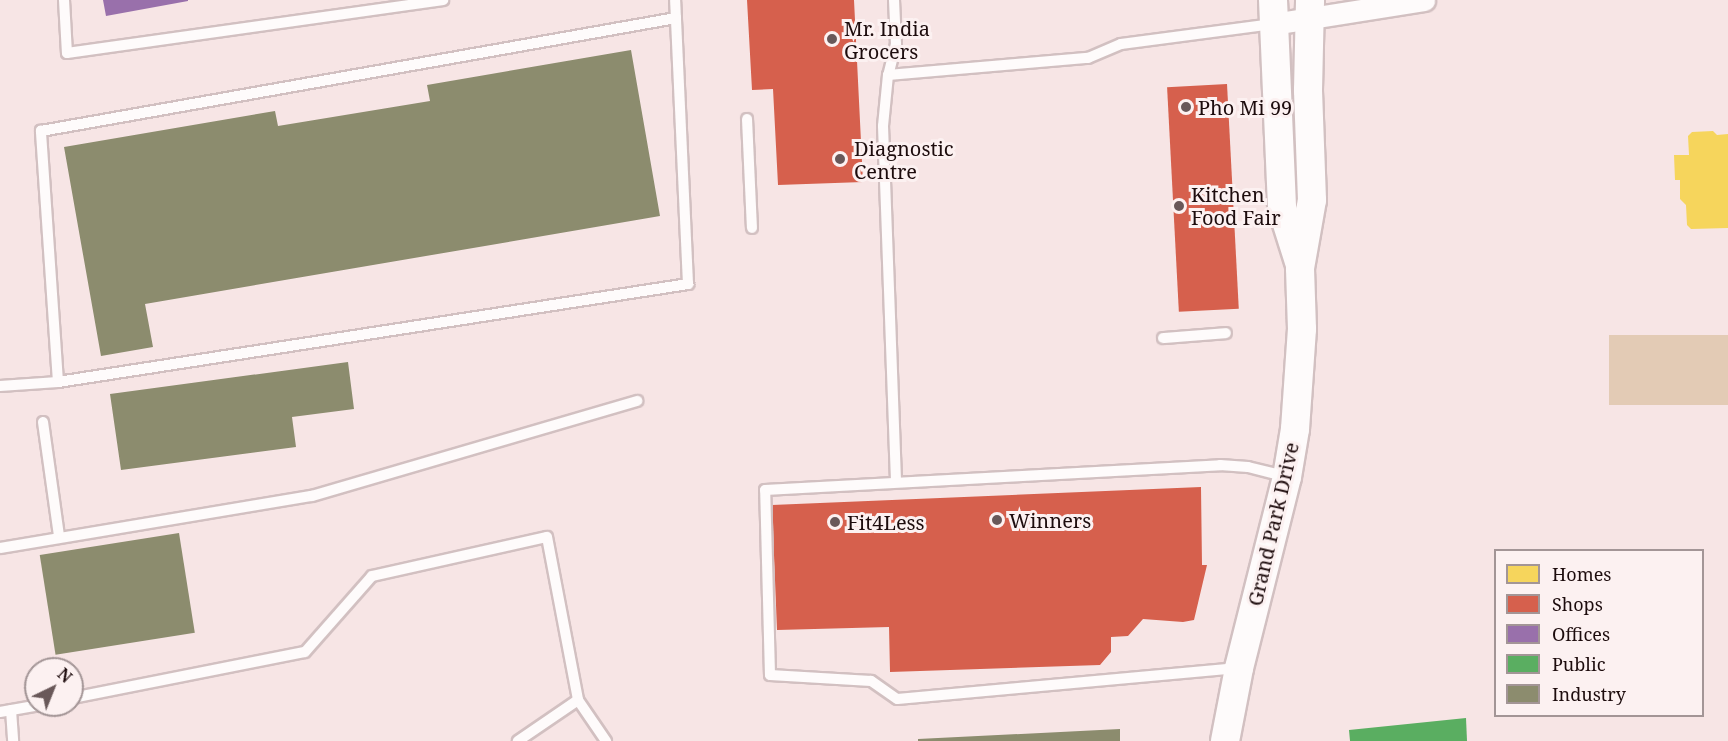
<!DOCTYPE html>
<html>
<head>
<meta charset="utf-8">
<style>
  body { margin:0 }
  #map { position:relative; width:1728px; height:741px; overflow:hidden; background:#f7e5e5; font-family:"Noto Serif",serif }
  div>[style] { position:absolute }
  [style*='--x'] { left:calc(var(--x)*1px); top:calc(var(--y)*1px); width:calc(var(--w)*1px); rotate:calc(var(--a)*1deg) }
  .green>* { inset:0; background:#e3cbb5; transform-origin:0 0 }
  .homes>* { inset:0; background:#f6d55c }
  .shops>* { inset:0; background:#d6604d; transform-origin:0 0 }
  .offices>* { inset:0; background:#9970ab }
  .public>* { inset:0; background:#5aae61 }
  .industry>* { inset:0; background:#8c8c6e; transform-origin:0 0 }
  .roads { filter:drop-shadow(2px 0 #d2c0c1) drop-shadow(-2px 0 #d2c0c1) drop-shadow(0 2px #d2c0c1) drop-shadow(0 -2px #d2c0c1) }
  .lane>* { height:10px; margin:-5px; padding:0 5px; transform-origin:5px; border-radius:5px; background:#fefbfb }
  .street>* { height:21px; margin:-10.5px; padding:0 10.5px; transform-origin:10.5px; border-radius:10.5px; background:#fefbfb }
  .secondary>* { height:28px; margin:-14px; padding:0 14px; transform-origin:14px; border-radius:14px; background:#fefbfb }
  .dots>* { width:16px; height:16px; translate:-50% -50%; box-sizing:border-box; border:3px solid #fcf1f1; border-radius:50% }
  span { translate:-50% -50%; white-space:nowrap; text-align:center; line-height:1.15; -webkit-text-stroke:6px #fcf1f1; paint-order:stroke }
  .poi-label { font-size:20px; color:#1d0c0d }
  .left { translate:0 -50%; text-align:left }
  .street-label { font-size:20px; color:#1d0c0d }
  .legend { position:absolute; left:1494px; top:549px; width:210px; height:168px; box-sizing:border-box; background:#fcf1f1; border:2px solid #a39596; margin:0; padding:8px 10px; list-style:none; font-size:18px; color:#1d0c0d }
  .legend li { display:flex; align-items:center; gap:12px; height:30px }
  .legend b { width:30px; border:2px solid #a39596 }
  .north { position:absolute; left:24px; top:657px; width:60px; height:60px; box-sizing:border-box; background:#fcf1f1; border:2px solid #a39596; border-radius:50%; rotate:43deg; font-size:16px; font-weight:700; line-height:24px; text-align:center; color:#1d0c0d }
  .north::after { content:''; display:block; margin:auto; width:21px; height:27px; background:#695859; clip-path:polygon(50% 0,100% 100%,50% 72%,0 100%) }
</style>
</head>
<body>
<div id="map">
  <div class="green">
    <div style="left:1728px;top:335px;width:70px;height:119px;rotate:90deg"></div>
  </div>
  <div class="homes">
    <div style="clip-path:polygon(1713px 131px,1717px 135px,1728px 134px,1728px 228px,1691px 229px,1687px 225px,1686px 205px,1680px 199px,1680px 180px,1675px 180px,1674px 155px,1689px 155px,1688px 136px,1692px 132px)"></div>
  </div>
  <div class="shops">
    <div style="clip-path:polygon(747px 0,854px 0,863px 182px,778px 185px,773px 89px,752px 90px)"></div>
    <div style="left:1227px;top:84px;width:225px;height:60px;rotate:87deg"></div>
    <div style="clip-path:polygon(1201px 487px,1202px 565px,1207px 565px,1194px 620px,1183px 622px,1143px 619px,1128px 636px,1111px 637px,1111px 652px,1100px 665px,890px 672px,889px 627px,777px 630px,772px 505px)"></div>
  </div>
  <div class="offices">
    <div style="clip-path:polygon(103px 0,188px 0,188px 1px,106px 16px)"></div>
  </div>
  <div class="public">
    <div style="clip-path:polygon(1466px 718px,1467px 741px,1350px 741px,1349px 730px)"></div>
  </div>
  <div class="industry">
    <div style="clip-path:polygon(631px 50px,660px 216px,145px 304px,153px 347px,101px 356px,64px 147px,275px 111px,278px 126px,430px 101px,427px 85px)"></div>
    <div style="clip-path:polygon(348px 362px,354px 409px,292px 417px,296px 447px,121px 470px,110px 394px)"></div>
    <div style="left:179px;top:533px;width:101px;height:141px;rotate:81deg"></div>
    <div style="clip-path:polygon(1120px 729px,1120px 741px,918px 741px,918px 739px)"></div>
  </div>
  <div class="roads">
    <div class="lane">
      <div style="--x:64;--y:0;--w:53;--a:86.8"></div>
      <div style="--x:67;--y:53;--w:380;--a:-8"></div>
      <div style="--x:894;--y:0;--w:44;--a:87.4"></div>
      <div style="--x:896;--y:44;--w:32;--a:104"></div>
      <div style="--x:888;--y:75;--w:51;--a:95.6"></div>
      <div style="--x:883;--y:126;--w:355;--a:87.9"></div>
      <div style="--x:888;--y:75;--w:201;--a:-4.9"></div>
      <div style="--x:1088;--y:58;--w:36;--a:-23"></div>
      <div style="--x:1121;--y:44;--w:153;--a:-7.5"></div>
      <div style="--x:747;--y:119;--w:109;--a:87.4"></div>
      <div style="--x:1163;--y:338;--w:63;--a:-4.5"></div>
      <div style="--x:58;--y:382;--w:252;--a:-93.9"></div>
      <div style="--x:41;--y:131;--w:645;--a:-10.09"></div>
      <div style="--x:0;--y:386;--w:58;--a:-3.9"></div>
      <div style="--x:58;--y:382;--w:638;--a:-8.84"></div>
      <div style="--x:688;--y:284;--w:284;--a:-92.6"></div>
      <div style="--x:43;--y:422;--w:115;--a:82"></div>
      <div style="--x:0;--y:548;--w:316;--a:-9.5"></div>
      <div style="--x:312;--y:496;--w:339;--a:-16.3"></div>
      <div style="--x:1238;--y:668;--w:342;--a:174.8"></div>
      <div style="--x:897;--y:699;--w:32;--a:-145"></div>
      <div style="--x:871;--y:681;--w:101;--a:-176.6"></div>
      <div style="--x:770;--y:675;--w:185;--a:-91.5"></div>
      <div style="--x:765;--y:490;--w:456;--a:-3.1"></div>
      <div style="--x:1220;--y:465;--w:28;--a:4"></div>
      <div style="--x:1248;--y:467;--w:38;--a:14"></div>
      <div style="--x:72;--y:698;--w:237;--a:-11.2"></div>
      <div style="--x:305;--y:652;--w:101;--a:-48.6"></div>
      <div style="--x:372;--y:576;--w:179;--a:-12.6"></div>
      <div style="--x:547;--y:537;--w:166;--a:79.2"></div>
      <div style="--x:578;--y:700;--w:73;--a:145.7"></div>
      <div style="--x:578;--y:700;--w:50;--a:55.7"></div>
      <div style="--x:11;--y:710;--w:31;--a:86"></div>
      <div style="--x:0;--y:712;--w:39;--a:-10"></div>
    </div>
    <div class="street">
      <div style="--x:1273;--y:24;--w:153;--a:-9"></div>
    </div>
    <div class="secondary">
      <div style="--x:1273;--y:0;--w:208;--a:87.5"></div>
      <div style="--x:1282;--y:208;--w:57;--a:72.5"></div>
      <div style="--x:1225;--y:741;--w:74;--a:-79.1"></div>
      <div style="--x:1239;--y:668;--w:197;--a:-75.9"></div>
      <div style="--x:1287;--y:477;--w:49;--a:-80.5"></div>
      <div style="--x:1295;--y:429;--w:100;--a:-86"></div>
      <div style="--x:1302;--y:329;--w:61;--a:-91.9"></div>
      <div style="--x:1300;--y:268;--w:69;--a:-80"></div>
      <div style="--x:1312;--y:200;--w:110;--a:-92.1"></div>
      <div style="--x:1308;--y:90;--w:90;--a:-88.7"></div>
    </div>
  </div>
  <div class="dots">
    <div style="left:832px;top:39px;background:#695859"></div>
    <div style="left:1186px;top:107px;background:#695859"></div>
    <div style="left:840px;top:159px;background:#695859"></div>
    <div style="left:1179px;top:206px;background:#695859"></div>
    <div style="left:997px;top:520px;background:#695859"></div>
    <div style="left:835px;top:522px;background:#695859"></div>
  </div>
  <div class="poi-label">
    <span class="left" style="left:844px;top:40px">Mr. India<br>Grocers</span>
    <span class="left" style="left:1198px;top:107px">Pho Mi 99</span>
    <span class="left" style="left:854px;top:160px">Diagnostic<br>Centre</span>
    <span class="left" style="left:1191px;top:206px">Kitchen<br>Food Fair</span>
    <span class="left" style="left:1009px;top:520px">Winners</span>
    <span class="left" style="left:847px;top:522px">Fit4Less</span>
  </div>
  <div class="street-label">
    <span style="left:1273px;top:524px;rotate:-77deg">Grand Park Drive</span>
  </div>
  <ul class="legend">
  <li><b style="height:16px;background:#f6d55c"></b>Homes</li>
  <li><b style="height:16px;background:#d6604d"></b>Shops</li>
  <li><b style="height:16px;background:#9970ab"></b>Offices</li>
  <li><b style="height:16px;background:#5aae61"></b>Public</li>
  <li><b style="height:16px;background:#8c8c6e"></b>Industry</li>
  </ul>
  <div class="north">N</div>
</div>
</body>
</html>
